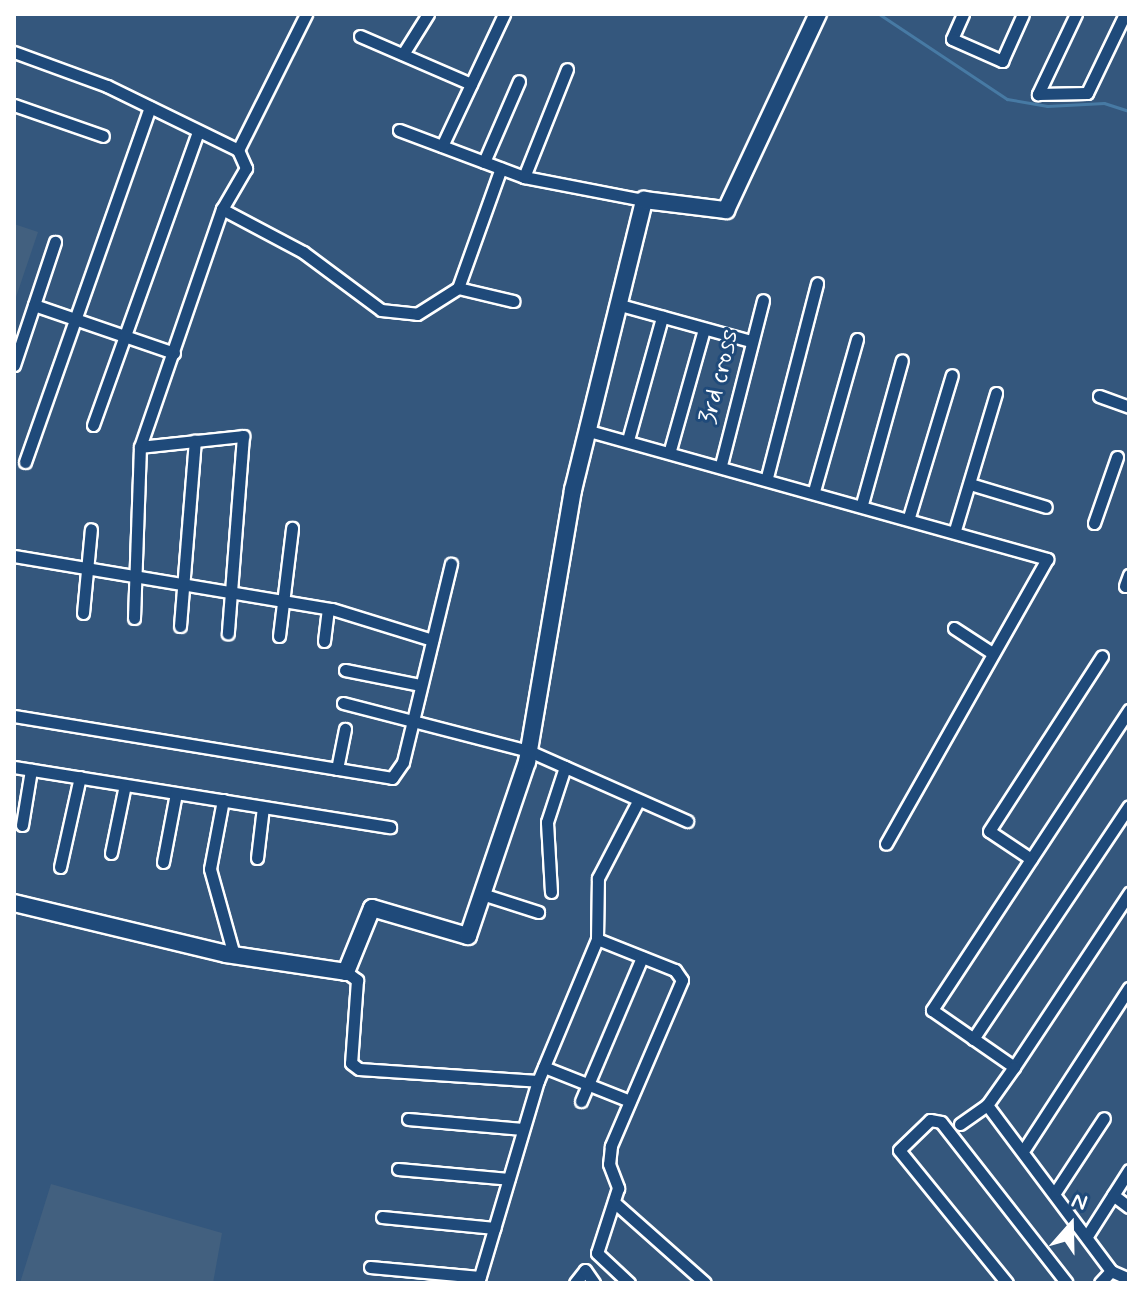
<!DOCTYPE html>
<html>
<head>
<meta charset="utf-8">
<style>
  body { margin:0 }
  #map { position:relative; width:1143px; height:1297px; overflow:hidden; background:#34577d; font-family:Mynerve,sans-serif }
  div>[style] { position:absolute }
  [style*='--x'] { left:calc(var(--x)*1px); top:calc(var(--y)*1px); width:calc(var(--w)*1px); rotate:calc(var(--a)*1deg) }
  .built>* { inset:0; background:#42607f }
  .stream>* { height:3px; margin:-1.5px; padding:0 1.5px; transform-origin:1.5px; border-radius:1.5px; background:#477aa4 }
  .roads { filter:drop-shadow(2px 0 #fff) drop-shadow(-2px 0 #fff) drop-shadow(0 2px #fff) drop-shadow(0 -2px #fff) }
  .street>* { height:11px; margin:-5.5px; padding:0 5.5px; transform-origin:5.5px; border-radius:5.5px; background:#1f4a7a }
  .secondary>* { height:16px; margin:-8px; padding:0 8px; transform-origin:8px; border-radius:8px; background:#1f4a7a }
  span { translate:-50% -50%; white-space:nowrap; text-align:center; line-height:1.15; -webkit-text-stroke:6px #1f4a7a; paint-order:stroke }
  .street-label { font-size:26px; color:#fff }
  .frame { position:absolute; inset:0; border:16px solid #fff; pointer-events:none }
  .north { position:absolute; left:1031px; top:1185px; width:80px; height:80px; -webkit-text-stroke:6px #1f4a7a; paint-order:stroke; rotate:20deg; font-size:22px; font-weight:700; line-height:32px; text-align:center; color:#fff }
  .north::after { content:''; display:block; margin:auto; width:28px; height:36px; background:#fff; clip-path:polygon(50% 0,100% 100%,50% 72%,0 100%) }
</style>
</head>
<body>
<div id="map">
  <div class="built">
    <div style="clip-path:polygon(14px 224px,38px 232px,14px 303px)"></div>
    <div style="clip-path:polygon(51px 1184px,222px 1233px,213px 1283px,20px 1283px)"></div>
  </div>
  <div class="stream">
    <div style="--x:879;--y:14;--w:154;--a:33.6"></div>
    <div style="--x:1007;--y:99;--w:41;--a:9.9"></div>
    <div style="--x:1047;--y:106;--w:57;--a:-3"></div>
    <div style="--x:1104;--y:103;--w:26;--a:18"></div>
  </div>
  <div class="roads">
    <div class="street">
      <div style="--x:963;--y:14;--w:27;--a:114"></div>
      <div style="--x:952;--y:39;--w:55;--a:23.7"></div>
      <div style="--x:1002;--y:61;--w:51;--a:-65.9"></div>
      <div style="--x:1076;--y:14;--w:89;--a:115.4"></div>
      <div style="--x:1038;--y:94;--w:49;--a:-1.2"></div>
      <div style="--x:1087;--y:93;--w:88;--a:-64.3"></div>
      <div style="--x:360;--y:36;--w:121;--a:23.4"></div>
      <div style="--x:14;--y:52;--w:99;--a:20.1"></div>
      <div style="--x:107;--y:86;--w:146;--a:26"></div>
      <div style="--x:238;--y:150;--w:20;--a:66"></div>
      <div style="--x:246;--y:168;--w:48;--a:120.3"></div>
      <div style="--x:222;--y:209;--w:92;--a:28"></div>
      <div style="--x:303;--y:252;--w:97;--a:36.6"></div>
      <div style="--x:381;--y:310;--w:36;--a:6"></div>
      <div style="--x:417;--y:314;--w:49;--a:-32.4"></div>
      <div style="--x:458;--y:288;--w:57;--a:13.3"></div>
      <div style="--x:403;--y:54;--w:47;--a:-58"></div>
      <div style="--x:14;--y:105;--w:94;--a:19.2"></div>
      <div style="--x:399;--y:130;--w:134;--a:20.6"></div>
      <div style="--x:524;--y:177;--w:122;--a:10.9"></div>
      <div style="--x:442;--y:146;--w:146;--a:-64.8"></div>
      <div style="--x:238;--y:150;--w:152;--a:-63.4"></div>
      <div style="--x:484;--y:162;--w:88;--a:-66.6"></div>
      <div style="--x:524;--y:177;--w:116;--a:-68.3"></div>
      <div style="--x:458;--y:288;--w:127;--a:-70.3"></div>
      <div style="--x:34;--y:305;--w:148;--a:18.9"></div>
      <div style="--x:620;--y:305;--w:136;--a:15.4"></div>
      <div style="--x:14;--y:365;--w:130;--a:-71.6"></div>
      <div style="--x:1099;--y:396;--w:32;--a:20"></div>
      <div style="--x:93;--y:425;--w:312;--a:-70.3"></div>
      <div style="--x:589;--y:431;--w:476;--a:15.6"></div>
      <div style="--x:1047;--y:559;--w:327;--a:119.5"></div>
      <div style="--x:628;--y:440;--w:128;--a:-74.5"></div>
      <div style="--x:140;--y:447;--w:104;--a:-6.1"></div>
      <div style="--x:243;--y:436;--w:198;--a:94.4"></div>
      <div style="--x:670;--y:450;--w:126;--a:-74.3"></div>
      <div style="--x:25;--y:462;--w:376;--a:-70.6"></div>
      <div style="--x:721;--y:465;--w:170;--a:-75.7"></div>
      <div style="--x:767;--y:477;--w:200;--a:-75.5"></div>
      <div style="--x:970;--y:484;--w:79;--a:16.8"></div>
      <div style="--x:814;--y:491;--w:158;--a:-74.2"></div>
      <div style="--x:862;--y:504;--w:149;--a:-74.5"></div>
      <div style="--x:909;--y:517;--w:148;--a:-73.2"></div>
      <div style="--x:1094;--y:523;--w:70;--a:-70.8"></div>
      <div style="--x:955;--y:530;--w:143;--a:-73.3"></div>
      <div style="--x:14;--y:556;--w:322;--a:9.5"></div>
      <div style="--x:332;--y:609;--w:105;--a:17.2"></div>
      <div style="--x:1125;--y:586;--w:12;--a:-70"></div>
      <div style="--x:83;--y:613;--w:84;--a:-84.6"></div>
      <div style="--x:134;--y:618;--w:171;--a:-88"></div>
      <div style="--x:140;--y:447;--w:252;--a:-71"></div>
      <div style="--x:180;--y:626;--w:186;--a:-85.4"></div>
      <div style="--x:954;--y:628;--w:45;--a:33.3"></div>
      <div style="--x:279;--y:636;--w:109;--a:-83.1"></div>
      <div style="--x:324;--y:641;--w:32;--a:-83"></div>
      <div style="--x:345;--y:670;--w:76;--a:11.3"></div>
      <div style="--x:343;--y:703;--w:192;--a:14.5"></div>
      <div style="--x:529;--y:751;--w:173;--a:23.9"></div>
      <div style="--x:1129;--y:710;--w:359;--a:123.3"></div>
      <div style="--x:932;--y:1010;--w:100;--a:34.8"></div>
      <div style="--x:1014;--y:1067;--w:209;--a:-56.5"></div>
      <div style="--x:14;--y:716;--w:383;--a:9.3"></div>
      <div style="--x:392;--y:778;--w:19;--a:-55"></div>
      <div style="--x:403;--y:762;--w:204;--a:-76.4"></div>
      <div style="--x:14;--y:767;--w:381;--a:9.1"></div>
      <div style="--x:337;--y:769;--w:41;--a:-78.7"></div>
      <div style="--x:223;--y:800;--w:70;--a:100.7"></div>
      <div style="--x:210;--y:869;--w:89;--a:74.4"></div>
      <div style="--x:22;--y:825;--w:56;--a:-80.7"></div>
      <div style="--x:111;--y:853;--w:69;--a:-78.4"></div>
      <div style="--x:257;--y:858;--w:51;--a:-83.3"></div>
      <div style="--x:1031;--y:859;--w:50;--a:-146.3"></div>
      <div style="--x:989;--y:831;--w:208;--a:-57.1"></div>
      <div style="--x:163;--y:862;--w:70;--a:-79.3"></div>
      <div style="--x:60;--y:867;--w:92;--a:-77.5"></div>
      <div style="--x:551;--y:892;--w:70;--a:-93.3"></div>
      <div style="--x:547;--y:822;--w:58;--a:-71.9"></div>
      <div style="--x:482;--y:894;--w:59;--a:17.8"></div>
      <div style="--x:597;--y:939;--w:84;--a:21.7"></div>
      <div style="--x:675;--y:970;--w:12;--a:55"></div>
      <div style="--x:682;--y:980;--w:181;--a:113.2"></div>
      <div style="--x:611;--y:1146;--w:18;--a:96"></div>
      <div style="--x:609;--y:1164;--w:26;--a:69"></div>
      <div style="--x:618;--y:1188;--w:68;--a:107.9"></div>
      <div style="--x:597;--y:1253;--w:44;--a:43.2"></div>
      <div style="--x:346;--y:972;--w:14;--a:36"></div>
      <div style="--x:357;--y:980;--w:83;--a:94.1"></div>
      <div style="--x:351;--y:1063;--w:10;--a:37"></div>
      <div style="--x:359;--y:1069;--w:179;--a:3.8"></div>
      <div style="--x:973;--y:1039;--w:280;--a:-56.2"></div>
      <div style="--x:544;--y:1067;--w:92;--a:21.6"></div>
      <div style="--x:1014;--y:1067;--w:47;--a:125.4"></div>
      <div style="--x:987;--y:1105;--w:207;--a:53.2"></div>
      <div style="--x:1111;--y:1271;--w:16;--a:133"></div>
      <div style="--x:581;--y:1101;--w:156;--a:-67"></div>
      <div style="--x:408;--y:1119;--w:115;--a:5"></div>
      <div style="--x:960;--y:1124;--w:33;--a:-35"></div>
      <div style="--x:1025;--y:1148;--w:191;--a:-57"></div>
      <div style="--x:398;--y:1169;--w:111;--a:5.1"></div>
      <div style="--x:1056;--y:1191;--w:87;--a:-56.7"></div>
      <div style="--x:1113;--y:1195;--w:20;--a:37"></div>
      <div style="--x:615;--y:1203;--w:120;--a:41.6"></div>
      <div style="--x:382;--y:1217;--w:113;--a:5.6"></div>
      <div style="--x:1087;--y:1236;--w:78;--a:-57.5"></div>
      <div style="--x:370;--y:1267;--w:110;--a:5.2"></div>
      <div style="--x:1111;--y:1271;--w:20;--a:24"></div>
      <div style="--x:478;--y:1283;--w:211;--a:-73.5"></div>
      <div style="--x:538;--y:1081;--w:154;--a:-67.4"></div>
      <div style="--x:597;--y:939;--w:61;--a:-89.1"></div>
      <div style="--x:598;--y:878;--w:87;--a:-62.5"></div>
      <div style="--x:575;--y:1283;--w:16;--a:-52"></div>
      <div style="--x:585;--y:1270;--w:16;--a:55"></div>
      <div style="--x:1007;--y:1283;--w:171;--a:-129.1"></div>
      <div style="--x:899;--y:1150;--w:43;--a:-44.1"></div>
      <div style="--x:930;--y:1120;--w:11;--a:10"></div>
      <div style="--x:941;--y:1122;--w:204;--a:52"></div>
    </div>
    <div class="secondary">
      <div style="--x:14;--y:903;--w:218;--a:13.5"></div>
      <div style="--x:226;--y:954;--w:121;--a:8.5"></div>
      <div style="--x:346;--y:972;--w:69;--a:-67.9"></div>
      <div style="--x:372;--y:908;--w:100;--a:16.3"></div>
      <div style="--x:468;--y:936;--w:184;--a:-71.3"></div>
      <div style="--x:527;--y:762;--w:276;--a:-80.4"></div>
      <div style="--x:573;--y:490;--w:299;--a:-76.2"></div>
      <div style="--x:644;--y:200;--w:83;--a:7"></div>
      <div style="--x:726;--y:210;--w:217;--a:-64.9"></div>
    </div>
  </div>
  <div class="street-label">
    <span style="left:720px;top:377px;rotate:-76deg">3rd cross</span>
  </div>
  <div class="frame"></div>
  <div class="north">N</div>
</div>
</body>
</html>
